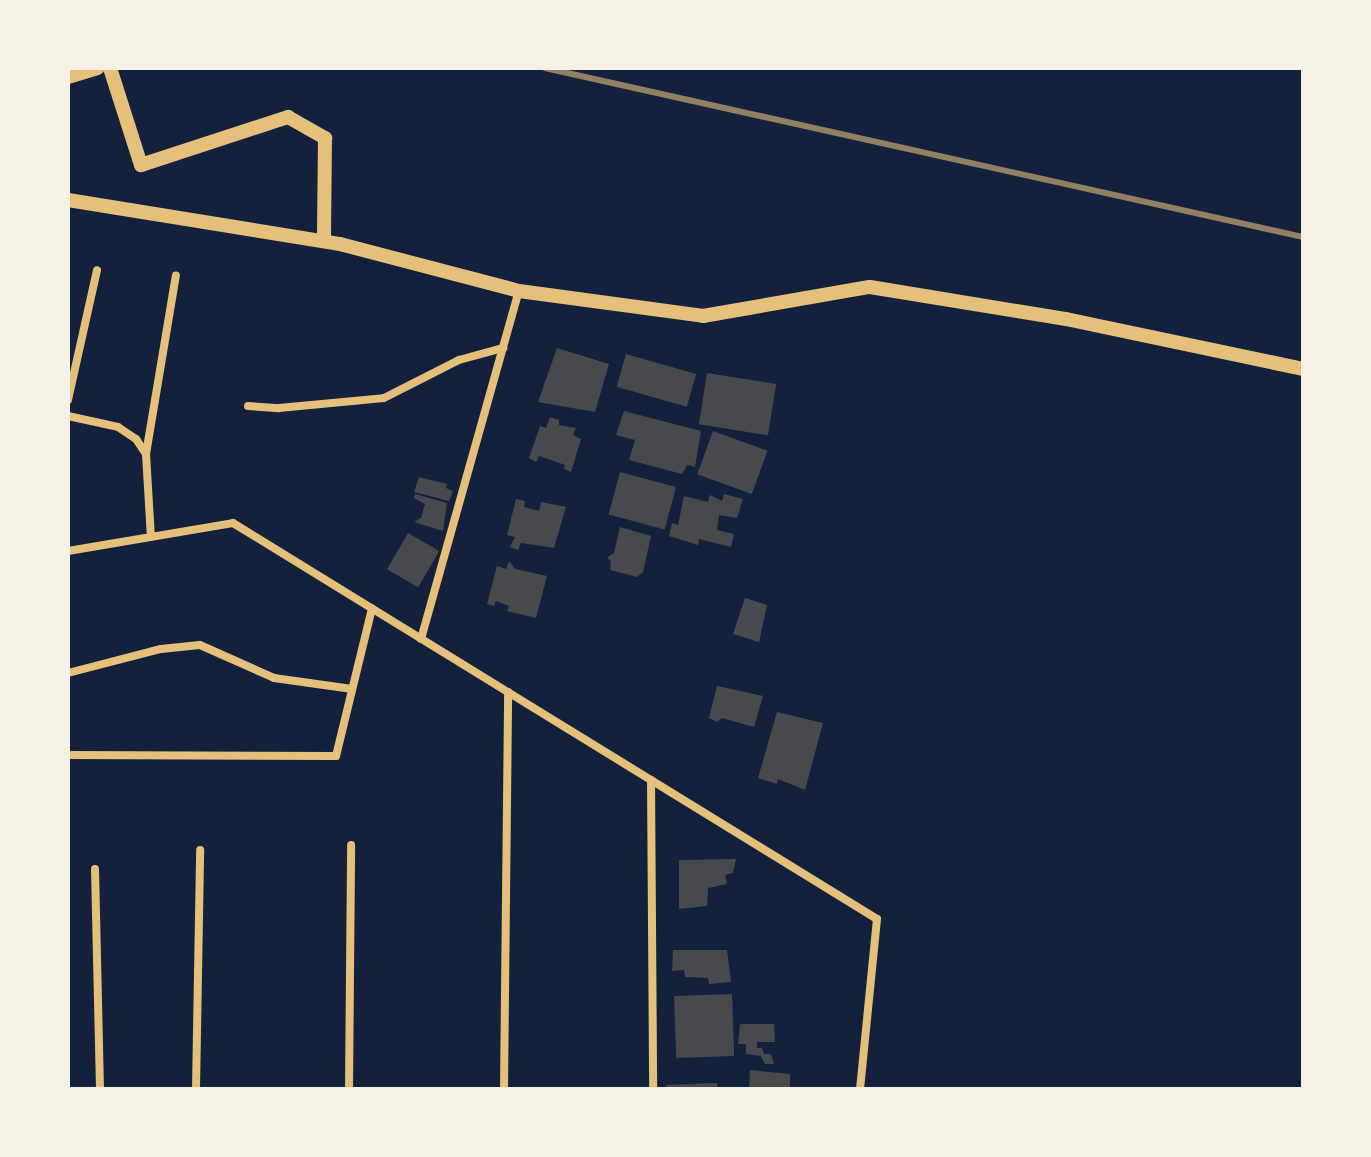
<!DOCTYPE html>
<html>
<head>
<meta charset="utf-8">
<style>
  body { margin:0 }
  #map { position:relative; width:1371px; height:1157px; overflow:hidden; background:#14213d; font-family:"Noto Sans",sans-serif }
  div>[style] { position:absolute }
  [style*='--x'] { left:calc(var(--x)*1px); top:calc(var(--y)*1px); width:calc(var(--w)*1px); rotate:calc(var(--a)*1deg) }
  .building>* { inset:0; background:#48494c; transform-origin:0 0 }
  .minor>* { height:8px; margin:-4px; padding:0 4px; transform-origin:4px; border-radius:4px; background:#e5c07b }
  .tertiary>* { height:14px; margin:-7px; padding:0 7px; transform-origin:7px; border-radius:7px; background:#e5c07b }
  .rail>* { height:6px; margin:-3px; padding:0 3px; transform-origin:3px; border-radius:3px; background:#918062 }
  span { translate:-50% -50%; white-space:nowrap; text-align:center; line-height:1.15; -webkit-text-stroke:6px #f6f1e7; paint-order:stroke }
  .frame { position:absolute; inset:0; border:70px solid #f6f1e7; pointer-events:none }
</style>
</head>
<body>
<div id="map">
  <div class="building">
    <div style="clip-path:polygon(557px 348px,609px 364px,595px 412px,538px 402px)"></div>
    <div style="left:626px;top:354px;width:73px;height:34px;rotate:16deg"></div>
    <div style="left:707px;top:373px;width:70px;height:52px;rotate:9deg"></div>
    <div style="clip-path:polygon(624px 411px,701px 431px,695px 467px,687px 465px,682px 474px,629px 460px,635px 440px,616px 435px)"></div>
    <div style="clip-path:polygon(550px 417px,559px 420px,559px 425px,576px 428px,573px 435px,581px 439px,571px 472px,564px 469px,565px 465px,539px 456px,536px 462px,529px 458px,540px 426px,546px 428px)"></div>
    <div style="left:713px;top:431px;width:58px;height:46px;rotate:20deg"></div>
    <div style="left:620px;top:472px;width:58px;height:44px;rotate:15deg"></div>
    <div style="clip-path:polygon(419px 477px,447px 484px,446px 488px,453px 491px,449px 501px,414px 492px)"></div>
    <div style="clip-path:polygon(415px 494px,447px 503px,443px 531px,414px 522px,421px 518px,425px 504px,414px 498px)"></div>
    <div style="clip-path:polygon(724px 494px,743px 499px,737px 518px,719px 515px,717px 530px,734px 534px,731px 547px,699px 539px,698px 545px,669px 536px,672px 523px,678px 525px,684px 496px,708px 502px,710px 495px,722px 501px)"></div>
    <div style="clip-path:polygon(516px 499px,525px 501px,524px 507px,539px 511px,541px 502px,566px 507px,554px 548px,521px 543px,518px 550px,510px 547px,515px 537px,507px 535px)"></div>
    <div style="clip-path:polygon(620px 527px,651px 536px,643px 572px,637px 577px,610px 570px,611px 561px,607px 558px,614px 553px)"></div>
    <div style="left:408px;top:533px;width:36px;height:42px;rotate:30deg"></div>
    <div style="clip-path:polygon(509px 561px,515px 569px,547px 576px,536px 618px,507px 611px,509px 606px,496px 601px,494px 606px,487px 604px,497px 566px,506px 569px)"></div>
    <div style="clip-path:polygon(745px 598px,767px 605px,759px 642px,733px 634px)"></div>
    <div style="clip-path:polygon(717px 686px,763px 696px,754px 727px,722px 718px,717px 722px,709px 718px)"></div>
    <div style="clip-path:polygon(777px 712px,823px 723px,805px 790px,778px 779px,777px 784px,758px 778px)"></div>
    <div style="clip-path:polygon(736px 859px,733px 873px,725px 875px,727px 884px,708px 888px,707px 906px,679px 909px,679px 860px)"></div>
    <div style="clip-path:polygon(673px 950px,727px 950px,731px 982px,709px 984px,708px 978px,685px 977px,684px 970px,672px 971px)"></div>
    <div style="left:732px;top:994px;width:62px;height:58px;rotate:88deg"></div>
    <div style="clip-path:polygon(740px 1024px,774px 1024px,775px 1042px,757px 1042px,757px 1048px,762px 1048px,764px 1054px,771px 1054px,774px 1064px,765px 1064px,761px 1056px,746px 1054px,746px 1044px,738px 1044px)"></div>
    <div style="clip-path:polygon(750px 1070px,790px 1074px,790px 1089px,749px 1089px)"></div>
    <div style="clip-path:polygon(717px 1083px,718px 1089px,668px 1089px,666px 1085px)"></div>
  </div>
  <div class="minor">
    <div style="--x:68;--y:400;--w:133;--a:-77.4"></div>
    <div style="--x:248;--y:406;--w:31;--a:4"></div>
    <div style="--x:279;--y:408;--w:105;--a:-5.4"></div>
    <div style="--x:384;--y:398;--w:84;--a:-26.9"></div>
    <div style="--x:459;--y:360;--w:46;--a:-15.3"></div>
    <div style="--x:68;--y:416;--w:51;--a:12.4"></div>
    <div style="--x:118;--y:427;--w:22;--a:34"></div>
    <div style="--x:136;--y:439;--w:18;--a:56"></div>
    <div style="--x:146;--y:454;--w:83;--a:86.6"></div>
    <div style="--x:146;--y:454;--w:181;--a:-80.5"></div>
    <div style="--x:68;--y:551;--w:167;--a:-9.6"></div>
    <div style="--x:233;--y:523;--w:756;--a:31.59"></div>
    <div style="--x:877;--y:919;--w:171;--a:95.7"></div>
    <div style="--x:421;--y:639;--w:362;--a:-74.3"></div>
    <div style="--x:68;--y:673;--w:96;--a:-14.5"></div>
    <div style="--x:161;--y:649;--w:39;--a:-6"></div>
    <div style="--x:200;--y:645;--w:81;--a:24"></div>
    <div style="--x:274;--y:678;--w:79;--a:8"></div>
    <div style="--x:68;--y:755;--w:268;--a:0.2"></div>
    <div style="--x:336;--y:756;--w:152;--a:-76.3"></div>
    <div style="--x:651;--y:780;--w:309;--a:89.6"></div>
    <div style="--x:95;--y:869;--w:220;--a:88.7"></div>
    <div style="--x:196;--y:1089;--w:239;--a:-89"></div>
    <div style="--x:349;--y:1089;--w:244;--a:-89.5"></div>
    <div style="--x:504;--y:1089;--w:397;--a:-89.4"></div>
  </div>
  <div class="tertiary">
    <div style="--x:110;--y:68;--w:102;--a:72.3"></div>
    <div style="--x:141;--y:165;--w:155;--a:-18.1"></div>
    <div style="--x:288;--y:117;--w:43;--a:29.6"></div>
    <div style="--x:325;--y:138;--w:103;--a:90.6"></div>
    <div style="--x:68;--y:77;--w:31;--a:-17"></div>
    <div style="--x:68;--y:200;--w:276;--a:9.2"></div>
    <div style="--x:340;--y:244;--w:185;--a:14.7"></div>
    <div style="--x:519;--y:291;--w:186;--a:7.7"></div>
    <div style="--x:703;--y:316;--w:169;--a:-9.9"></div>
    <div style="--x:870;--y:287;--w:199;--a:9.3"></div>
    <div style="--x:1066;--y:319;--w:242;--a:11.9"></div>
  </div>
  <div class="rail">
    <div style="--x:545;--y:68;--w:777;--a:12.57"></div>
  </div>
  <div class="frame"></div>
</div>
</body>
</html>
